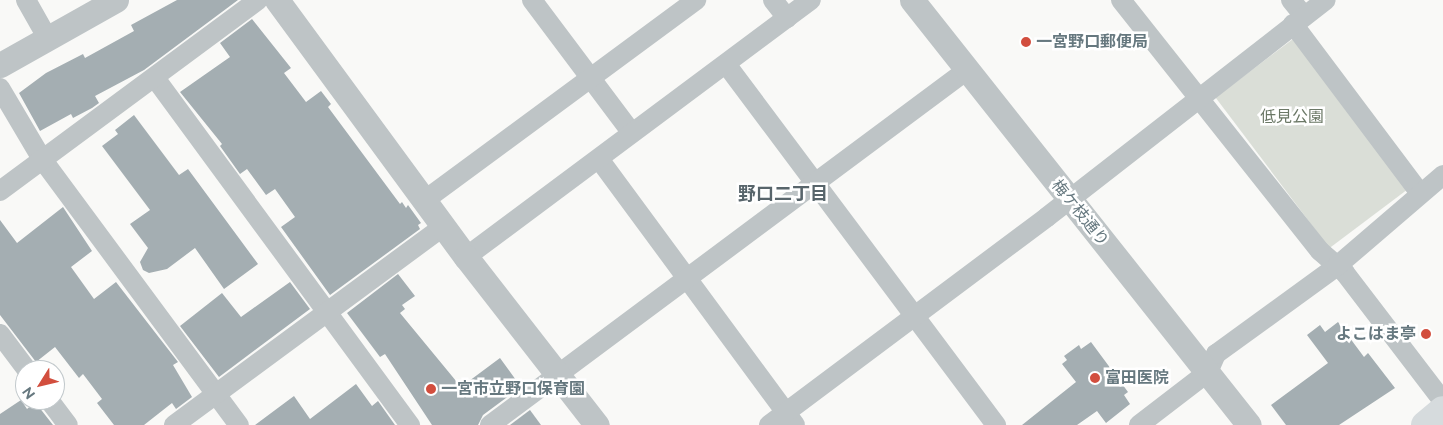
<!DOCTYPE html>
<html>
<head>
<meta charset="utf-8">
<style>
  body { margin:0 }
  #map { position:relative; width:1443px; height:425px; overflow:hidden; background:#f9f9f7; font-family:Raleway,"Noto Sans JP",sans-serif }
  div>[style] { position:absolute }
  [style*='--x'] { left:calc(var(--x)*1px); top:calc(var(--y)*1px); width:calc(var(--w)*1px); rotate:calc(var(--a)*1deg) }
  .green>* { inset:0; background:#daded7; transform-origin:0 0 }
  .building>* { inset:0; background:#a4aeb2 }
  .minor>* { height:20px; margin:-10px; padding:0 10px; transform-origin:10px; border-radius:10px; background:#bec4c6 }
  .tertiary>* { height:25px; margin:-12.5px; padding:0 12.5px; transform-origin:12.5px; border-radius:12.5px; background:#bec4c6 }
  .trunk>* { height:28px; margin:-14px; padding:0 14px; transform-origin:14px; border-radius:14px; background:#d6dbdd }
  .dots>* { width:14px; height:14px; translate:-50% -50%; box-sizing:border-box; border:2px solid #fff; border-radius:50% }
  span { translate:-50% -50%; white-space:nowrap; text-align:center; line-height:1.15; -webkit-text-stroke:5px #fff; paint-order:stroke }
  .poi-label { font-size:16px; color:#66787f; font-weight:700 }
  .left { translate:0 -50%; text-align:left }
  .right { translate:-100% -50%; text-align:right }
  .park-label { font-size:16px; color:#6b7866 }
  .street-label { font-size:16px; color:#66787f }
  .neighbourhood-label { font-size:18px; color:#58656b; font-weight:700 }
  .north { position:absolute; left:15px; top:360px; width:50px; height:50px; box-sizing:border-box; background:#fff; border:1px solid #c2c9cc; border-radius:50%; rotate:234deg; font-size:14px; font-weight:700; line-height:20px; text-align:center; color:#66787f }
  .north::after { content:''; display:block; margin:auto; width:18px; height:22px; background:#d24e3e; clip-path:polygon(50% 0,100% 100%,50% 72%,0 100%) }
</style>
</head>
<body>
<div id="map">
  <div class="green">
    <div style="left:1293px;top:39px;width:189px;height:97px;rotate:53deg"></div>
  </div>
  <div class="building">
    <div style="clip-path:polygon(177px 0,238px 0,144px 70px,95px 96px,99px 103px,92px 108px,73px 118px,71px 114px,40px 131px,19px 93px,46px 73px,83px 54px,85px 58px,134px 31px,131px 25px)"></div>
    <div style="clip-path:polygon(252px 19px,291px 68px,284px 73px,306px 102px,321px 91px,331px 104px,328px 107px,400px 204px,402px 202px,406px 208px,408px 205px,421px 223px,418px 225px,420px 229px,330px 295px,281px 227px,295px 217px,275px 189px,266px 195px,247px 169px,240px 174px,220px 146px,222px 144px,180px 92px,230px 57px,220px 43px)"></div>
    <div style="clip-path:polygon(134px 115px,179px 175px,188px 169px,258px 264px,224px 289px,195px 248px,167px 269px,149px 273px,143px 270px,140px 262px,148px 248px,130px 224px,150px 210px,102px 146px,118px 134px,115px 130px)"></div>
    <div style="clip-path:polygon(63px 207px,92px 251px,71px 267px,94px 299px,116px 282px,178px 362px,173px 365px,192px 397px,176px 409px,172px 403px,144px 425px,114px 425px,97px 403px,102px 399px,83px 374px,79px 378px,55px 347px,36px 362px,0 315px,0 220px,17px 243px)"></div>
    <div style="clip-path:polygon(398px 274px,415px 296px,402px 305px,405px 309px,400px 313px,461px 387px,500px 358px,521px 387px,483px 415px,478px 425px,432px 425px,385px 354px,380px 357px,347px 313px)"></div>
    <div style="clip-path:polygon(290px 282px,310px 309px,219px 377px,180px 326px,222px 293px,241px 317px)"></div>
    <div style="clip-path:polygon(1338px 322px,1364px 357px,1368px 353px,1395px 388px,1339px 425px,1286px 425px,1271px 405px,1328px 363px,1307px 335px,1320px 325px,1325px 332px)"></div>
    <div style="clip-path:polygon(1091px 342px,1128px 392px,1124px 395px,1130px 404px,1106px 423px,1097px 411px,1077px 425px,1022px 425px,1076px 382px,1062px 364px,1067px 360px,1064px 356px,1079px 345px,1081px 349px)"></div>
    <div style="clip-path:polygon(356px 384px,372px 406px,378px 401px,395px 425px,255px 425px,294px 396px,310px 419px)"></div>
    <div style="clip-path:polygon(21px 400px,27px 409px,35px 402px,53px 425px,0 425px,0 414px)"></div>
    <div style="clip-path:polygon(530px 410px,541px 425px,510px 425px)"></div>
  </div>
  <div class="minor">
    <div style="--x:26;--y:0;--w:45;--a:60.6"></div>
    <div style="--x:532;--y:0;--w:166;--a:53.1"></div>
    <div style="--x:773;--y:0;--w:23;--a:52"></div>
    <div style="--x:1121;--y:0;--w:320;--a:51.6"></div>
    <div style="--x:1320;--y:251;--w:33;--a:41"></div>
    <div style="--x:1345;--y:273;--w:161;--a:52.6"></div>
    <div style="--x:1291;--y:0;--w:21;--a:51"></div>
    <div style="--x:1293;--y:24;--w:211;--a:53.1"></div>
    <div style="--x:726;--y:64;--w:451;--a:53.2"></div>
    <div style="--x:155;--y:78;--w:431;--a:53.7"></div>
    <div style="--x:0;--y:88;--w:82;--a:59.4"></div>
    <div style="--x:42;--y:159;--w:331;--a:53.5"></div>
    <div style="--x:599;--y:159;--w:330;--a:53.6"></div>
    <div style="--x:0;--y:191;--w:321;--a:-36.5"></div>
    <div style="--x:425;--y:200;--w:337;--a:-36.4"></div>
    <div style="--x:466;--y:257;--w:430;--a:-36.7"></div>
    <div style="--x:0;--y:334;--w:45;--a:53.1"></div>
    <div style="--x:49;--y:400;--w:31;--a:53"></div>
    <div style="--x:174;--y:425;--w:335;--a:-36.4"></div>
    <div style="--x:490;--y:425;--w:595;--a:-36.66"></div>
    <div style="--x:769;--y:425;--w:347;--a:-36.8"></div>
    <div style="--x:1047;--y:217;--w:353;--a:-37.9"></div>
    <div style="--x:1139;--y:425;--w:87;--a:-37.5"></div>
    <div style="--x:1208;--y:372;--w:20;--a:-66"></div>
    <div style="--x:1216;--y:354;--w:150;--a:-36"></div>
    <div style="--x:1337;--y:266;--w:140;--a:-40.6"></div>
  </div>
  <div class="tertiary">
    <div style="--x:277;--y:0;--w:319;--a:53.7"></div>
    <div style="--x:466;--y:257;--w:213;--a:52.1"></div>
    <div style="--x:912;--y:0;--w:542;--a:51.59"></div>
    <div style="--x:0;--y:65;--w:133;--a:-29.3"></div>
  </div>
  <div class="trunk">
    <div style="--x:1425;--y:425;--w:23;--a:-40"></div>
  </div>
  <div class="dots">
    <div style="left:1026px;top:42px;background:#d24e3e"></div>
    <div style="left:1426px;top:334px;background:#d24e3e"></div>
    <div style="left:1095px;top:378px;background:#d24e3e"></div>
    <div style="left:431px;top:389px;background:#d24e3e"></div>
  </div>
  <div class="poi-label">
    <span class="left" style="left:1036px;top:42px">一宮野口郵便局</span>
    <span class="right" style="left:1416px;top:334px">よこはま亭</span>
    <span class="left" style="left:1105px;top:378px">富田医院</span>
    <span class="left" style="left:441px;top:389px">一宮市立野口保育園</span>
  </div>
  <div class="park-label">
    <span style="left:1292px;top:117px">低見公園</span>
  </div>
  <div class="street-label">
    <span style="left:1080px;top:213px;rotate:51deg">梅ケ枝通り</span>
  </div>
  <div class="neighbourhood-label">
    <span style="left:783px;top:194px">野口二丁目</span>
  </div>
  <div class="north">N</div>
</div>
</body>
</html>
